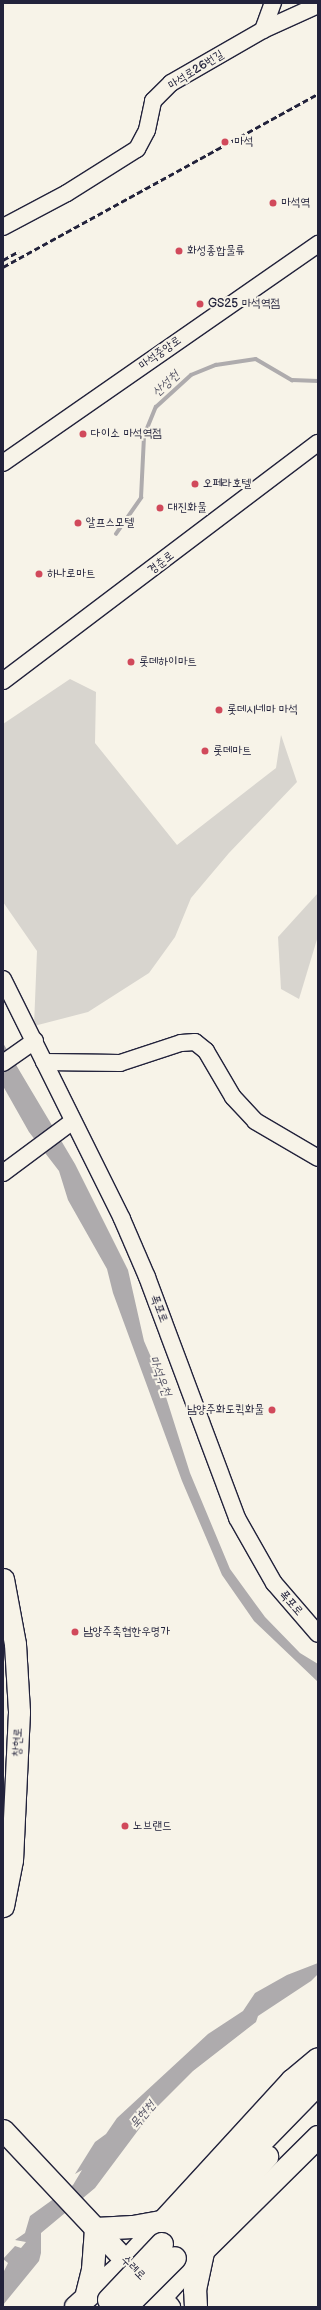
<!DOCTYPE html>
<html>
<head>
<meta charset="utf-8">
<style>
  body { margin:0 }
  #map { position:relative; width:321px; height:2310px; overflow:hidden; background:#f7f3e8; font-family:"Balsamiq Sans","Poor Story",sans-serif }
  div>[style] { position:absolute }
  [style*='--x'] { left:calc(var(--x)*1px); top:calc(var(--y)*1px); width:calc(var(--w)*1px); rotate:calc(var(--a)*1deg) }
  .green>* { inset:0; background:#d8d5cf }
  .water>* { inset:0; background:#aeabad }
  .stream>* { height:3.5px; margin:-1.75px; padding:0 1.75px; transform-origin:1.75px; border-radius:1.75px; background:#aeabad }
  .roads { filter:drop-shadow(1px 0 #22223b) drop-shadow(-1px 0 #22223b) drop-shadow(0 1px #22223b) drop-shadow(0 -1px #22223b) }
  .minor>* { height:16px; margin:-8px; padding:0 8px; transform-origin:8px; border-radius:8px; background:#f7f3e8 }
  .major>* { height:21px; margin:-10.5px; padding:0 10.5px; transform-origin:10.5px; border-radius:10.5px; background:#f7f3e8 }
  .highway>* { height:22px; margin:-11px; padding:0 11px; transform-origin:11px; border-radius:11px; background:#f7f3e8 }
  .rail>* { height:3px; margin-top:-1.5px; transform-origin:0; background:repeating-linear-gradient(90deg,#22223b 0 6px,transparent 0 9px) }
  .bridges { filter:drop-shadow(1px 0 #22223b) drop-shadow(-1px 0 #22223b) drop-shadow(0 1px #22223b) drop-shadow(0 -1px #22223b) }
  .highway-bridge>* { height:22px; margin:-11px; padding:0 11px; transform-origin:11px; border-radius:11px; background:#f7f3e8 }
  .dots>* { width:11px; height:11px; translate:-50% -50%; box-sizing:border-box; border:2px solid #f7f3e8; border-radius:50% }
  span { translate:-50% -50%; white-space:nowrap; text-align:center; line-height:1.15; -webkit-text-stroke:4px #f7f3e8; paint-order:stroke }
  .street-label { font-size:12px; color:#22223b }
  .poi-label { font-size:12px; color:#22223b }
  .left { translate:0 -50%; text-align:left }
  .right { translate:-100% -50%; text-align:right }
  .water-label { font-size:13px; color:#535263; font-style:italic }
  .frame { position:absolute; inset:0; border:4px solid #22223b; pointer-events:none }
</style>
</head>
<body>
<div id="map">
  <div class="green">
    <div style="clip-path:polygon(70px 679px,96px 692px,95px 743px,177px 845px,276px 768px,281px 735px,297px 782px,229px 853px,191px 898px,175px 937px,149px 973px,88px 1012px,34px 1026px,37px 951px,3px 902px,3px 724px)"></div>
    <div style="clip-path:polygon(318px 893px,318px 936px,299px 999px,281px 989px,278px 937px)"></div>
  </div>
  <div class="water">
    <div style="clip-path:polygon(3px 1043px,75px 1164px,128px 1270px,144px 1341px,160px 1378px,190px 1473px,230px 1569px,265px 1617px,300px 1653px,318px 1664px,318px 1682px,254px 1621px,222px 1575px,182px 1481px,113px 1293px,107px 1269px,68px 1200px,59px 1171px,29px 1132px,3px 1086px)"></div>
    <div style="clip-path:polygon(318px 1963px,318px 1974px,311px 1981px,258px 2016px,256px 2022px,193px 2071px,151px 2113px,95px 2188px,41px 2233px,41px 2253px,39px 2261px,3px 2305px,3px 2273px,8px 2263px,3px 2259px,15px 2246px,21px 2248px,26px 2242px,15px 2240px,25px 2233px,30px 2216px,73px 2185px,82px 2170px,75px 2174px,95px 2142px,106px 2134px,117px 2118px,208px 2034px,243px 2011px,255px 1993px,287px 1975px)"></div>
  </div>
  <div class="stream">
    <div style="--x:116;--y:534;--w:44;--a:-55.2"></div>
    <div style="--x:141;--y:498;--w:62;--a:-87.2"></div>
    <div style="--x:144;--y:436;--w:31;--a:-68"></div>
    <div style="--x:156;--y:407;--w:47;--a:-42.4"></div>
    <div style="--x:191;--y:375;--w:27;--a:-22"></div>
    <div style="--x:216;--y:365;--w:40;--a:-8.5"></div>
    <div style="--x:256;--y:359;--w:42;--a:30.3"></div>
    <div style="--x:292;--y:380;--w:26;--a:2"></div>
  </div>
  <div class="roads">
    <div class="minor">
      <div style="--x:263;--y:30;--w:29;--a:-70"></div>
      <div style="--x:3;--y:227;--w:72;--a:-28"></div>
      <div style="--x:67;--y:193;--w:83;--a:-32.2"></div>
      <div style="--x:137;--y:149;--w:21;--a:-62"></div>
      <div style="--x:147;--y:130;--w:30;--a:-78"></div>
      <div style="--x:153;--y:101;--w:25;--a:-45"></div>
      <div style="--x:171;--y:83;--w:106;--a:-29.9"></div>
      <div style="--x:263;--y:30;--w:60;--a:-24.4"></div>
      <div style="--x:3;--y:463;--w:384;--a:-34.8"></div>
      <div style="--x:3;--y:681;--w:395;--a:-37.1"></div>
      <div style="--x:3;--y:979;--w:268;--a:63.6"></div>
      <div style="--x:122;--y:1219;--w:63;--a:66.7"></div>
      <div style="--x:147;--y:1277;--w:257;--a:69.5"></div>
      <div style="--x:237;--y:1518;--w:75;--a:60.4"></div>
      <div style="--x:274;--y:1583;--w:67;--a:49.2"></div>
      <div style="--x:44;--y:1062;--w:76;--a:0.8"></div>
      <div style="--x:120;--y:1063;--w:64;--a:-18.2"></div>
      <div style="--x:181;--y:1043;--w:14;--a:-4"></div>
      <div style="--x:195;--y:1042;--w:14;--a:39"></div>
      <div style="--x:206;--y:1051;--w:53;--a:59.6"></div>
      <div style="--x:233;--y:1097;--w:33;--a:47"></div>
      <div style="--x:255;--y:1121;--w:73;--a:30.4"></div>
      <div style="--x:3;--y:1063;--w:39;--a:-35"></div>
      <div style="--x:3;--y:1173;--w:87;--a:-36.6"></div>
    </div>
    <div class="major">
      <div style="--x:3;--y:1579;--w:66;--a:79.5"></div>
      <div style="--x:15;--y:1644;--w:68;--a:86.6"></div>
      <div style="--x:19;--y:1712;--w:148;--a:92.7"></div>
      <div style="--x:12;--y:1860;--w:47;--a:101.1"></div>
      <div style="--x:3;--y:2130;--w:243;--a:46.8"></div>
    </div>
    <div class="highway">
      <div style="--x:162;--y:2244;--w:223;--a:-45.7"></div>
      <div style="--x:175;--y:2258;--w:137;--a:-47.7"></div>
      <div style="--x:87;--y:2294;--w:25;--a:-76"></div>
      <div style="--x:93;--y:2270;--w:41;--a:-85.8"></div>
      <div style="--x:96;--y:2229;--w:37;--a:-3"></div>
      <div style="--x:133;--y:2227;--w:28;--a:-10"></div>
      <div style="--x:76;--y:2307;--w:67;--a:-42"></div>
      <div style="--x:126;--y:2262;--w:246;--a:-47.5"></div>
      <div style="--x:292;--y:2081;--w:34;--a:-40"></div>
      <div style="--x:152;--y:2307;--w:76;--a:-47.7"></div>
      <div style="--x:203;--y:2251;--w:162;--a:-44.7"></div>
      <div style="--x:196;--y:2307;--w:17;--a:-93"></div>
      <div style="--x:195;--y:2290;--w:40;--a:-78"></div>
    </div>
  </div>
  <div class="rail">
    <div style="--x:3;--y:260;--w:18;--a:-29"></div>
    <div style="--x:3;--y:267;--w:359;--a:-28.8"></div>
  </div>
  <div class="bridges">
    <div class="highway-bridge">
      <div style="--x:109;--y:2300;--w:77;--a:-46.6"></div>
      <div style="--x:126;--y:2307;--w:69;--a:-45"></div>
    </div>
  </div>
  <div class="dots">
    <div style="left:225px;top:142px;background:#d1495b"></div>
    <div style="left:273px;top:203px;background:#d1495b"></div>
    <div style="left:179px;top:251px;background:#d1495b"></div>
    <div style="left:200px;top:304px;background:#d1495b"></div>
    <div style="left:83px;top:434px;background:#d1495b"></div>
    <div style="left:195px;top:484px;background:#d1495b"></div>
    <div style="left:160px;top:508px;background:#d1495b"></div>
    <div style="left:78px;top:523px;background:#d1495b"></div>
    <div style="left:39px;top:574px;background:#d1495b"></div>
    <div style="left:131px;top:662px;background:#d1495b"></div>
    <div style="left:219px;top:710px;background:#d1495b"></div>
    <div style="left:205px;top:751px;background:#d1495b"></div>
    <div style="left:272px;top:1410px;background:#d1495b"></div>
    <div style="left:75px;top:1632px;background:#d1495b"></div>
    <div style="left:125px;top:1826px;background:#d1495b"></div>
  </div>
  <div class="street-label">
    <span style="left:196px;top:70px;rotate:-32deg">마석로26번길</span>
    <span style="left:160px;top:353px;rotate:-35deg">마석중앙로</span>
    <span style="left:161px;top:563px;rotate:-37deg">경춘로</span>
    <span style="left:159px;top:1309px;rotate:70deg">폭포로</span>
    <span style="left:291px;top:1603px;rotate:49deg">폭포로</span>
    <span style="left:18px;top:1742px;rotate:-87deg">창현로</span>
    <span style="left:133px;top:2268px;rotate:45deg">수레로</span>
  </div>
  <div class="poi-label">
    <span class="left" style="left:234px;top:142px">마석</span>
    <span class="left" style="left:281px;top:203px">마석역</span>
    <span class="left" style="left:187px;top:251px">화성종합물류</span>
    <span class="left" style="left:208px;top:304px">GS25 마석역점</span>
    <span class="left" style="left:91px;top:434px">다이소 마석역점</span>
    <span class="left" style="left:203px;top:484px">오페라호텔</span>
    <span class="left" style="left:168px;top:508px">대진화물</span>
    <span class="left" style="left:86px;top:523px">알프스모텔</span>
    <span class="left" style="left:47px;top:574px">하나로마트</span>
    <span class="left" style="left:139px;top:662px">롯데하이마트</span>
    <span class="left" style="left:227px;top:710px">롯데시네마 마석</span>
    <span class="left" style="left:213px;top:751px">롯데마트</span>
    <span class="right" style="left:264px;top:1410px">남양주화도퀵화물</span>
    <span class="left" style="left:83px;top:1632px">남양주축협한우명가</span>
    <span class="left" style="left:133px;top:1826px">노브랜드</span>
  </div>
  <div class="water-label">
    <span style="left:166px;top:384px;rotate:-43deg">산성천</span>
    <span style="left:160px;top:1376px;rotate:70deg">마석우천</span>
    <span style="left:143px;top:2115px;rotate:-50deg">묵현천</span>
  </div>
  <div class="frame"></div>
</div>
</body>
</html>
